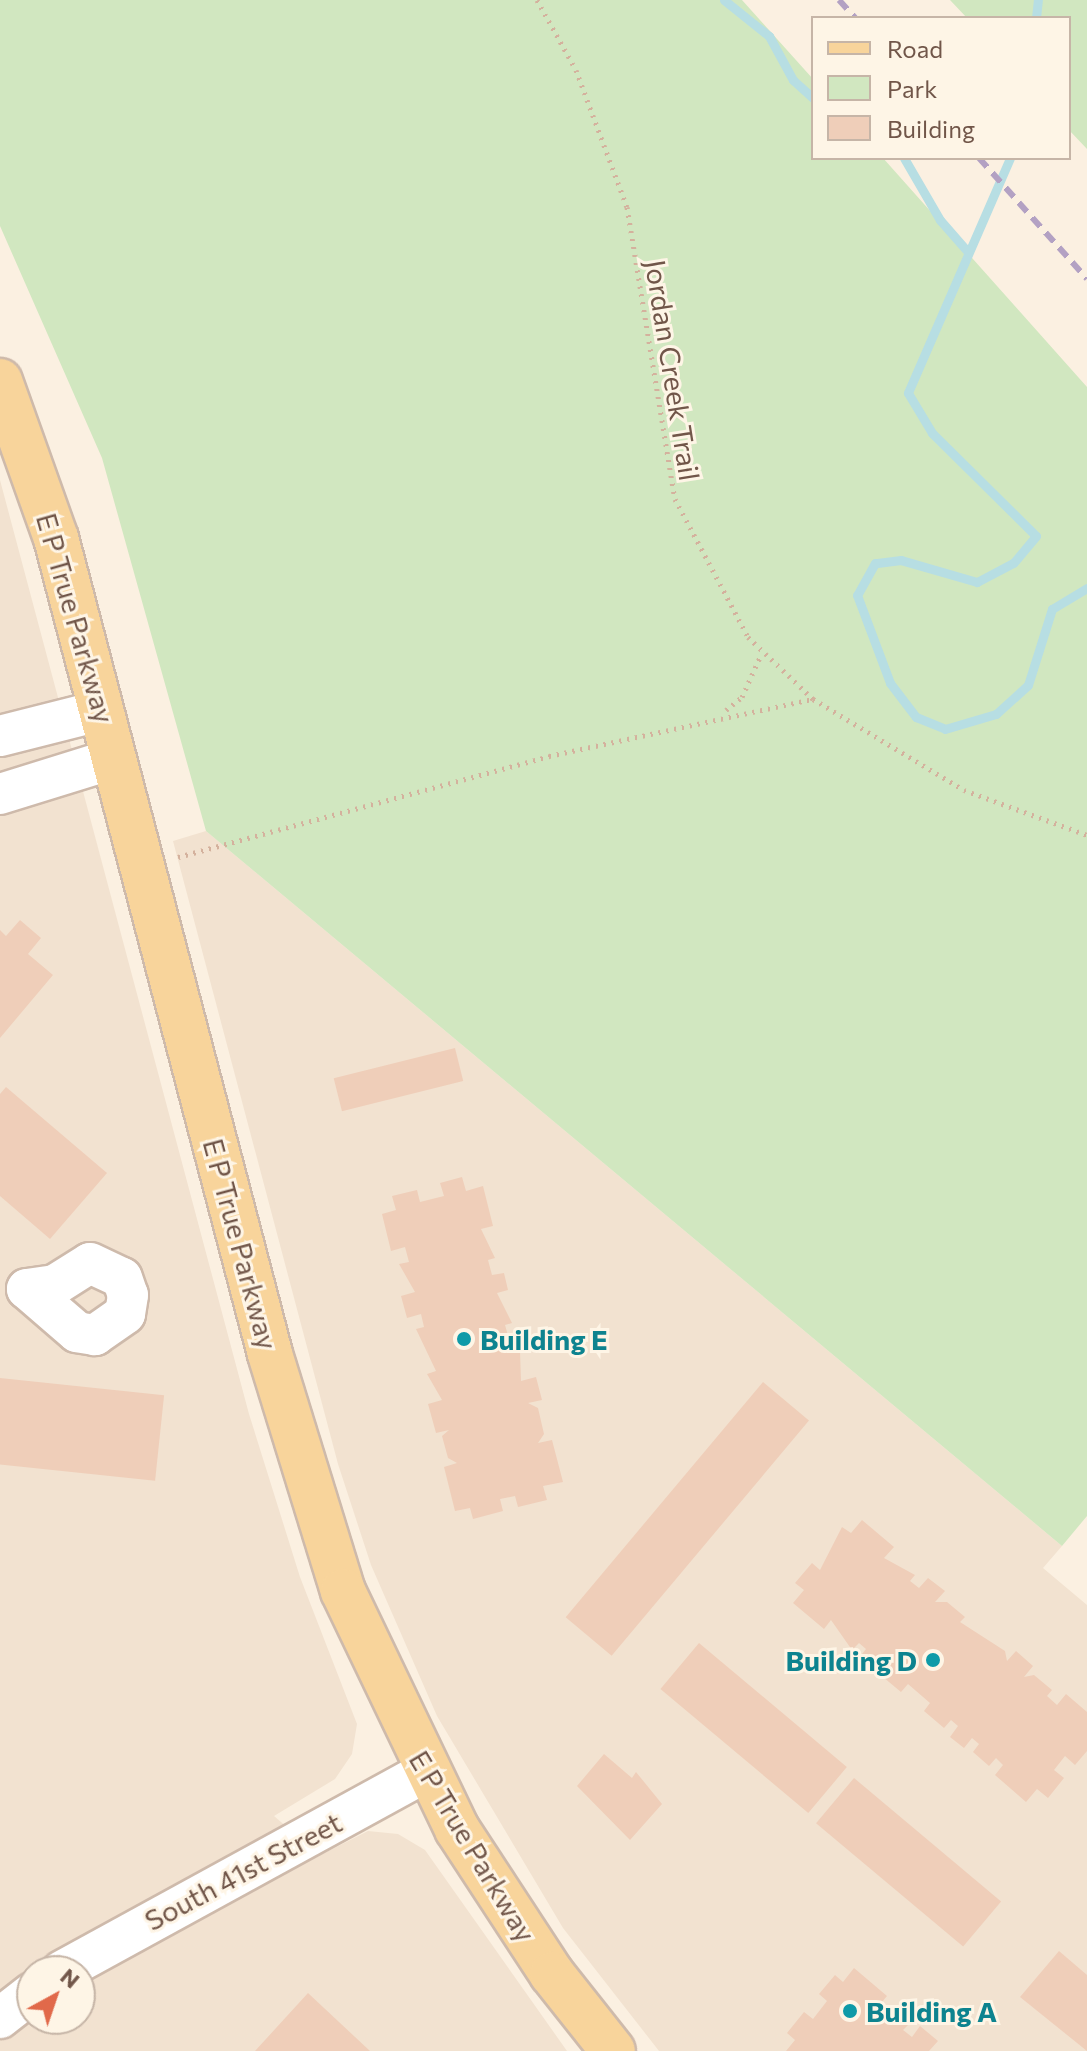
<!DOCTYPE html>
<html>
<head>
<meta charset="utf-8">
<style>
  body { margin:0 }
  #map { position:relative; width:1087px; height:2051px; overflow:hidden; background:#fbf0e1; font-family:Commissioner,sans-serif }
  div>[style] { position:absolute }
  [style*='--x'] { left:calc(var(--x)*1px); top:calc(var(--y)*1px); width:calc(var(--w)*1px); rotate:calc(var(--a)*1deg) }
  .residential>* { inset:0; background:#f2e2d0 }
  .green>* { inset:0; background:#d1e7c0 }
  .stream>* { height:9px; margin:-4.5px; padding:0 4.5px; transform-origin:4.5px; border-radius:4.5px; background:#b7dee3 }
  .building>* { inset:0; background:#efceb9; transform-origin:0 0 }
  .path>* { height:5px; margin-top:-2.5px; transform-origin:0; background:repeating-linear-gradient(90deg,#d4b19d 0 2px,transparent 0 8px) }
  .roads { filter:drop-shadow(2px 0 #cebaab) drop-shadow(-2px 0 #cebaab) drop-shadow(0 2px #cebaab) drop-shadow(0 -2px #cebaab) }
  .minor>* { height:40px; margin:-20px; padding:0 20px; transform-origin:20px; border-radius:20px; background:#fff }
  .major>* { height:44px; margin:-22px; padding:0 22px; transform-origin:22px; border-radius:22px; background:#f8d49b }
  .rail>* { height:6px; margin-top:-3px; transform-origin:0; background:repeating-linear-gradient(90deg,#b3a1c3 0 12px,transparent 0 20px) }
  .dots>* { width:22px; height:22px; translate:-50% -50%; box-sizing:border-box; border:4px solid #fef5e6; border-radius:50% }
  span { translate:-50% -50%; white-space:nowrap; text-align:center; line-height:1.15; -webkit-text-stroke:6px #fef5e6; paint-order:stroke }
  .street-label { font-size:28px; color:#715649 }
  .culture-label { font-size:28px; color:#0d838f; font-weight:700 }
  .left { translate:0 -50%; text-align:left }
  .right { translate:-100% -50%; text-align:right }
  .legend { position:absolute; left:811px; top:16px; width:260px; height:144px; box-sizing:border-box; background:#fef5e6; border:2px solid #c6b5a7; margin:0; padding:10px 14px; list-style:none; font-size:24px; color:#715649 }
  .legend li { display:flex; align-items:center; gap:16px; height:40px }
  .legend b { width:40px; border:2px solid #c6b5a7 }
  .north { position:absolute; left:16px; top:1955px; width:80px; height:80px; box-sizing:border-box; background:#fef5e6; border:2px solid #c6b5a7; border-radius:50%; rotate:40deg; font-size:22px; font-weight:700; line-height:32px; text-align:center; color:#715649 }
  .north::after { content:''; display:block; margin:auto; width:28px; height:36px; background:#e1694a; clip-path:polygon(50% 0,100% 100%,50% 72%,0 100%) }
</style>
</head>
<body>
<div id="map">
  <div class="residential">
    <div style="clip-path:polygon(0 480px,249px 1414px,300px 1577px,357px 1724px,352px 1754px,335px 1779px,274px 1816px,303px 1841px,62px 1971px,32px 1971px,32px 1993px,0 2018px)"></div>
    <div style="clip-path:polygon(206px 831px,1062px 1546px,1043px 1568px,1087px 1605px,1087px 2051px,659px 2051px,563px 1928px,437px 1716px,371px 1565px,338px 1464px,173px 841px)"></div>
    <div style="clip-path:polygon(368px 1831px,398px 1834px,425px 1850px,567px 2051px,0 2051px,0 2038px,32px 2011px,32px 2019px,80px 2019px,80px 1977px)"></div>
  </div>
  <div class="green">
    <div style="clip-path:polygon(0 0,742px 0,813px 79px,813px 158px,883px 158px,1087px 387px,1087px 1516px,1062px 1546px,206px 831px,102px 458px,0 226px)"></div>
    <div style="clip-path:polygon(950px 0,1087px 0,1087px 149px,1069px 130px,1069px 18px,967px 18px)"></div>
  </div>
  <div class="stream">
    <div style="--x:724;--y:0;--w:58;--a:38.7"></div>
    <div style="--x:769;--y:36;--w:50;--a:61.4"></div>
    <div style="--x:793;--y:80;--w:27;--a:42"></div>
    <div style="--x:1036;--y:18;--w:18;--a:-84"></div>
    <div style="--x:904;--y:158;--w:72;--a:59.9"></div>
    <div style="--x:940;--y:220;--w:43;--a:48.8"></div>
    <div style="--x:1010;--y:158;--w:256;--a:113.5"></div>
    <div style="--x:908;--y:393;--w:47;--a:59"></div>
    <div style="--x:932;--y:433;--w:146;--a:44.7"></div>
    <div style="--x:1036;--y:536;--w:35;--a:130"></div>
    <div style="--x:1013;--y:563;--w:41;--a:152.2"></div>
    <div style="--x:977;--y:582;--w:79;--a:-163.9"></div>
    <div style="--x:901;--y:560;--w:26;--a:173"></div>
    <div style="--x:875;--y:563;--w:37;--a:119"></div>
    <div style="--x:857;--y:595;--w:94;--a:69.4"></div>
    <div style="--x:890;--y:683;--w:43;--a:52.6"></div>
    <div style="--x:916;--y:717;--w:31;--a:22"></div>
    <div style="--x:945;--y:729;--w:53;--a:-16.4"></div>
    <div style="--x:996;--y:714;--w:43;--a:-42.2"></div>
    <div style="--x:1028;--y:685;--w:80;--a:-72.5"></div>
    <div style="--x:1052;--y:609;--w:41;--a:-31"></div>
  </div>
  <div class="building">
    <div style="clip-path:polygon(20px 920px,41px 938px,28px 954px,53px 975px,0 1038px,0 930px,6px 936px)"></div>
    <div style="left:455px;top:1048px;width:34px;height:125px;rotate:76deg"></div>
    <div style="clip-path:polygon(6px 1087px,107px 1173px,50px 1239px,0 1196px,0 1094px)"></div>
    <div style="clip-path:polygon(462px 1177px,466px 1191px,483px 1186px,493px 1226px,481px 1229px,495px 1258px,488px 1260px,492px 1275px,504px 1273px,508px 1290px,497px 1293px,512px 1323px,505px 1325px,513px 1353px,520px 1351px,521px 1381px,536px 1377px,542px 1400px,528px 1403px,538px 1408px,544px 1434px,538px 1443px,552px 1440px,563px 1482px,543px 1486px,547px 1500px,518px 1507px,515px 1496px,500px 1499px,503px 1511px,473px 1519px,470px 1508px,455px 1511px,444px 1467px,457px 1463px,448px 1458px,442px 1436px,449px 1430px,436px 1433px,428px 1404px,442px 1400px,427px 1374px,436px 1371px,416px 1329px,424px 1327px,421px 1314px,407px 1318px,401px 1296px,415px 1292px,399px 1264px,409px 1262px,405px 1247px,391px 1251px,382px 1214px,396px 1210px,392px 1196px,417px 1190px,420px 1202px,444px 1196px,440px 1183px)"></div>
    <div style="left:0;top:1378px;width:165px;height:86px;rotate:6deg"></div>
    <div style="left:763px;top:1382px;width:60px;height:307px;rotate:40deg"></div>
    <div style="clip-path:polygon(862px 1520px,894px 1547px,884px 1558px,915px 1575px,910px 1581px,919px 1588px,928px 1578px,945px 1591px,935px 1602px,947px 1602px,965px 1617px,960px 1622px,1005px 1651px,1007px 1661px,1016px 1651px,1033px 1666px,1024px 1677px,1034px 1675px,1052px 1690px,1047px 1696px,1057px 1705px,1066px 1694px,1087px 1712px,1087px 1751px,1075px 1765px,1065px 1756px,1054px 1770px,1064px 1778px,1048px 1798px,1037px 1789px,1026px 1802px,995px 1775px,1003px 1765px,996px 1758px,989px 1766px,973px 1752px,979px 1744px,972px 1738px,964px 1748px,950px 1737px,958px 1726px,951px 1720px,944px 1728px,924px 1711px,930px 1703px,908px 1684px,901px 1692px,883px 1677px,890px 1668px,882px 1662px,874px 1672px,858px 1659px,866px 1649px,859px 1643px,852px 1650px,831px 1620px,824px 1629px,793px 1603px,804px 1590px,795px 1583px,812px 1563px,820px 1570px,842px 1527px,851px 1533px)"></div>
    <div style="left:699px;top:1643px;width:193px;height:60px;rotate:40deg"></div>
    <div style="clip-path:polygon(604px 1754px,632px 1778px,636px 1772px,662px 1804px,630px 1840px,577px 1786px)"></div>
    <div style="left:854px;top:1778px;width:192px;height:59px;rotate:40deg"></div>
    <div style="clip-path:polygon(1059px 1951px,1087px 1975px,1087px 2051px,1020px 1997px)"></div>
    <div style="clip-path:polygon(854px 1968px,887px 1996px,877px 2008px,908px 2025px,903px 2030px,912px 2037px,920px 2026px,938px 2041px,929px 2051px,786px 2051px,795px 2040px,787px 2033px,804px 2012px,813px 2019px,827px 2001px,819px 1994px,835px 1975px,843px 1982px)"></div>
    <div style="clip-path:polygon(308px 1993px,370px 2051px,255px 2051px)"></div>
  </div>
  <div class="path">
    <div style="--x:537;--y:0;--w:80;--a:60.9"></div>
    <div style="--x:576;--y:70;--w:146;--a:69.6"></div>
    <div style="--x:627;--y:207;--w:296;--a:80.7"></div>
    <div style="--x:675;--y:499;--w:156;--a:62.1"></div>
    <div style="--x:748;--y:637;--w:90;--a:43.6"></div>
    <div style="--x:813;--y:699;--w:176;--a:31.1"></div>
    <div style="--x:964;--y:790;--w:131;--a:20.1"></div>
    <div style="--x:726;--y:710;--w:21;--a:-39"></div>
    <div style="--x:742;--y:697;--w:46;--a:-65.7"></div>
    <div style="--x:178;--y:857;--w:385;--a:-15.2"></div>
    <div style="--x:549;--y:756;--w:269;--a:-12.2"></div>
  </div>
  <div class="roads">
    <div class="minor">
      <div style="--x:0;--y:736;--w:106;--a:-14.2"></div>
      <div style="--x:0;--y:794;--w:121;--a:-17.2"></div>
      <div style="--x:90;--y:1263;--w:35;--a:25"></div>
      <div style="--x:122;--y:1278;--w:18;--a:71"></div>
      <div style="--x:128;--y:1295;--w:19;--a:99"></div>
      <div style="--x:125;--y:1314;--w:37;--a:145"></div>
      <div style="--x:95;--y:1335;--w:18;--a:-171"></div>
      <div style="--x:77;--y:1332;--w:66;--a:-139.3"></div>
      <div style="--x:27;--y:1289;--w:28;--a:-8"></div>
      <div style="--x:55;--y:1285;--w:41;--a:-32.2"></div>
      <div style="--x:62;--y:1971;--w:415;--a:-28.7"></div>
      <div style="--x:0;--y:2018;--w:41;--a:-38"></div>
    </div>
    <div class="major">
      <div style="--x:0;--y:381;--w:167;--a:70.4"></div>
      <div style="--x:56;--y:538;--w:844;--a:75.3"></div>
      <div style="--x:270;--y:1354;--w:248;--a:72.9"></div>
      <div style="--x:343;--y:1591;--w:264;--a:64.4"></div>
      <div style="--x:457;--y:1829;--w:173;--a:56.8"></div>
      <div style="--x:552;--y:1974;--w:98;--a:51.6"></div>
    </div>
  </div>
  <div class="rail">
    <div style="--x:839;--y:0;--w:24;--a:48"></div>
    <div style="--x:979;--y:158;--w:162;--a:48.2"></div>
  </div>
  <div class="dots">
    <div style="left:464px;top:1339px;background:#0f9aa8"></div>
    <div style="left:933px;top:1660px;background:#0f9aa8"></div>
    <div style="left:850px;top:2011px;background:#0f9aa8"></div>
  </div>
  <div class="street-label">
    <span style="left:673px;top:370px;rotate:81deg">Jordan Creek Trail</span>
    <span style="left:76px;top:618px;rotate:74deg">E P True Parkway</span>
    <span style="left:241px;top:1244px;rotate:75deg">E P True Parkway</span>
    <span style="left:473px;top:1846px;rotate:59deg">E P True Parkway</span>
    <span style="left:243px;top:1871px;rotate:-28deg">South 41st Street</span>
  </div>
  <div class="culture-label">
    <span class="left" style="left:480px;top:1339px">Building E</span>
    <span class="right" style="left:917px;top:1660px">Building D</span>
    <span class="left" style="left:866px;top:2011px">Building A</span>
  </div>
  <ul class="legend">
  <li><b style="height:10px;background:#f8d49b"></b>Road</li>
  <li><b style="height:22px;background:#d1e7c0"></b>Park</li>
  <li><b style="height:22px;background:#efceb9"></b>Building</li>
  </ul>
  <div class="north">N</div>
</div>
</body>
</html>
